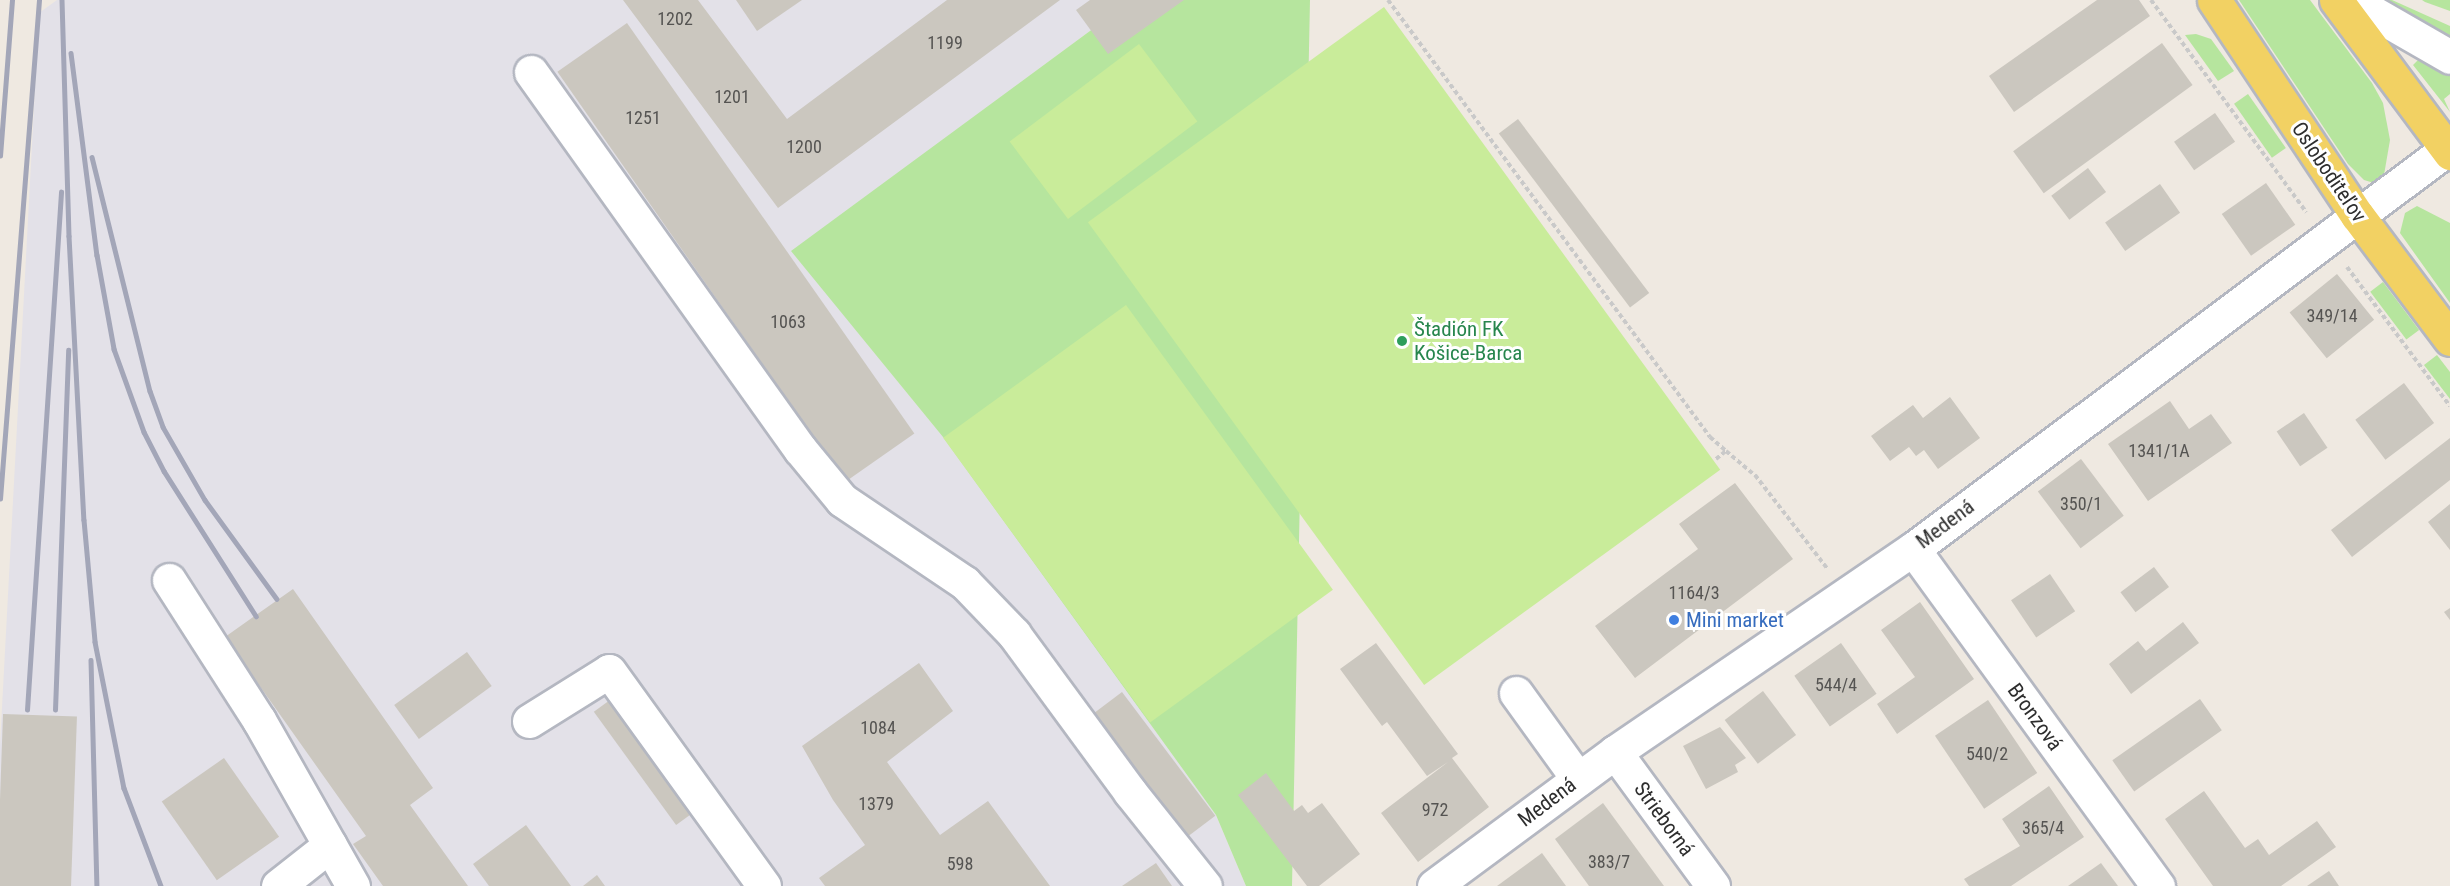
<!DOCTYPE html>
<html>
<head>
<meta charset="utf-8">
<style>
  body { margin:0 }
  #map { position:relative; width:2450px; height:886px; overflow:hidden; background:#efe9e1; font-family:"Roboto Condensed",sans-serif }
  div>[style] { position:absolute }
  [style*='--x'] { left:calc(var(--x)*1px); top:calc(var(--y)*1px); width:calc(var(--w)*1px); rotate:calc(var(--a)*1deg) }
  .industrial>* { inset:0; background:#e3e1e8 }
  .green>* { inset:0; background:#b6e59e; transform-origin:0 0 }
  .pitch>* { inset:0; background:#c9ec9a; transform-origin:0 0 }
  .building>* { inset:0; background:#cbc7bf; transform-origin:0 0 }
  .path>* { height:4px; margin-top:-2px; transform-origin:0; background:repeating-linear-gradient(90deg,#c9c9c9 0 4.5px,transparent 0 7.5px) }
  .roads { filter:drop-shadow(2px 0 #b4b7c1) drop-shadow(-2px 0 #b4b7c1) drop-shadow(0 2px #b4b7c1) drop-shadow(0 -2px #b4b7c1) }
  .minor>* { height:33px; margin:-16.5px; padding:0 16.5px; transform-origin:16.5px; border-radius:16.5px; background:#fff }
  .major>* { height:33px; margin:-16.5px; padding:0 16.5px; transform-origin:16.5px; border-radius:16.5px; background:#f2d163 }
  .rail>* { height:4.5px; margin:-2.25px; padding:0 2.25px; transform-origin:2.25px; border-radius:2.25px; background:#a3a6b8 }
  .dots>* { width:16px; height:16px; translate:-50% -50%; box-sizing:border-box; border:3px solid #fff; border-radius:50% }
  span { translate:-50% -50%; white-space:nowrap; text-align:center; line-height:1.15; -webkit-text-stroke:6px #fff; paint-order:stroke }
  .number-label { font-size:18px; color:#555452 }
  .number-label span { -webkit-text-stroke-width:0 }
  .street-label { font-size:21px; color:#2e2e2e }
  .leisure-label { font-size:21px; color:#27864d }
  .left { translate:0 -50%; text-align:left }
  .shop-label { font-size:21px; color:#366cbe }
</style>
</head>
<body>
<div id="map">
  <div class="industrial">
    <div style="clip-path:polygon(57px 0,1132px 0,792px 251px,943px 437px,1216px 815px,1246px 886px,0 886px,0 745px,39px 13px)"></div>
  </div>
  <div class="green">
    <div style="clip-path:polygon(1132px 0,1310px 0,1292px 886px,1246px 886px,1216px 815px,943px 437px,791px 251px)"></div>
    <div style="clip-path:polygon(2239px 0,2310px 0,2372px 83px,2383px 103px,2390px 140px,2384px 175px,2374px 183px,2364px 180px,2348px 164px)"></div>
    <div style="clip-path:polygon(2377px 0,2392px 0,2450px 26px,2450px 38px)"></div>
    <div style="clip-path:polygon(2422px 0,2450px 0,2450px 11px,2425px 2px)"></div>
    <div style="clip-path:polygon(2196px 34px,2211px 39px,2234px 71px,2218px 81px,2185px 35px)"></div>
    <div style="clip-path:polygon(2420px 58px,2450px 75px,2450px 94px,2444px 99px,2450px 112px,2413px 65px)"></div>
    <div style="left:2248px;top:94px;width:66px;height:17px;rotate:55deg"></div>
    <div style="clip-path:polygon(2417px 206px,2450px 223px,2450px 303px,2400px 233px,2405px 213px)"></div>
    <div style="left:2383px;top:282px;width:60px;height:16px;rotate:53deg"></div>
    <div style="clip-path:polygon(2437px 355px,2450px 372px,2450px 399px,2424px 365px)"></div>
  </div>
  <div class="pitch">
    <div style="left:1384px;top:7px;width:572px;height:366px;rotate:54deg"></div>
    <div style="left:1139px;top:44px;width:97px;height:162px;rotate:53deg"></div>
    <div style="left:1126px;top:305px;width:352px;height:226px;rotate:54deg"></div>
  </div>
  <div class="building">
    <div style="clip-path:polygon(623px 0,698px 0,787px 119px,947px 0,1060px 0,778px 208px)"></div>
    <div style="clip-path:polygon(736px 0,802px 0,757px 31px)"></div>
    <div style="clip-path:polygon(1090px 0,1184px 0,1108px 54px,1076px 10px)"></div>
    <div style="clip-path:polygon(2097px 0,2139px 0,2150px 16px,2014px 112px,1989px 76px)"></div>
    <div style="left:627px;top:23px;width:501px;height:85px;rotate:55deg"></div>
    <div style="left:2162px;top:43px;width:52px;height:184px;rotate:54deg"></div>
    <div style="left:2215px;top:113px;width:35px;height:50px;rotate:55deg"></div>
    <div style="left:1518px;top:119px;width:218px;height:24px;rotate:53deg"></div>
    <div style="left:2088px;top:168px;width:30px;height:46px;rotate:53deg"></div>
    <div style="left:2266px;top:183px;width:51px;height:54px;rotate:55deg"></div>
    <div style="left:2160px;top:184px;width:35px;height:67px;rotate:55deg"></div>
    <div style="left:2337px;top:274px;width:59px;height:61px;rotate:51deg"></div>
    <div style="left:2404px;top:383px;width:50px;height:61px;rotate:53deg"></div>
    <div style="clip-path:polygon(1950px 397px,1980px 438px,1938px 469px,1924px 450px,1916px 456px,1909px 447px,1890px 461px,1871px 436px,1913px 405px,1923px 418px)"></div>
    <div style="clip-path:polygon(2170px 401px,2189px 429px,2211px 414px,2232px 443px,2148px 501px,2108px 444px)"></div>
    <div style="left:2304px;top:413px;width:42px;height:33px;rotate:56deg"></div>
    <div style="clip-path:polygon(2450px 438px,2450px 480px,2352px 557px,2331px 530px)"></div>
    <div style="left:2081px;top:459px;width:71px;height:54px;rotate:53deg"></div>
    <div style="clip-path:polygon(1735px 483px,1793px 559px,1635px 678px,1595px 626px,1698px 549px,1679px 524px)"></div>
    <div style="clip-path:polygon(2450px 504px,2450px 550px,2428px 522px)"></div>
    <div style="left:2154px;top:567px;width:25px;height:42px;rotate:53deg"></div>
    <div style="left:2050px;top:574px;width:45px;height:47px;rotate:56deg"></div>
    <div style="clip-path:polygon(293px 589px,433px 788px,410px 805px,468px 886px,383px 886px,353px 844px,366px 836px,225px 637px)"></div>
    <div style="clip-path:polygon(1920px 602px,1974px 679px,1897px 734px,1877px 704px,1915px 677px,1881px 630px)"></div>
    <div style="clip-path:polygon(2450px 608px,2450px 620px,2444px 612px)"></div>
    <div style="clip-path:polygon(2183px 622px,2199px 643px,2131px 694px,2109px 664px,2138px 641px,2146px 651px)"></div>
    <div style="clip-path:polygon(1376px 643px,1458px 754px,1452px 758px,1489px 807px,1418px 862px,1381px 813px,1448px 762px,1427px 776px,1387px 722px,1382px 726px,1340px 669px)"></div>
    <div style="left:1841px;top:643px;width:62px;height:57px;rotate:55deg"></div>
    <div style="left:467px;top:652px;width:42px;height:90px;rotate:54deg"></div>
    <div style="clip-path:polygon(919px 663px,953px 711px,887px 762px,940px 835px,988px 801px,1050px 886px,825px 886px,819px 878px,865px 845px,833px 800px,802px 746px)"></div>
    <div style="left:1763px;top:691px;width:55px;height:48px;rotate:53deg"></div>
    <div style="left:1122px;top:692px;width:155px;height:39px;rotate:53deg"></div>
    <div style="left:2200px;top:699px;width:38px;height:107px;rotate:55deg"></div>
    <div style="left:610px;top:700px;width:140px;height:20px;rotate:54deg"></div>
    <div style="left:1988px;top:700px;width:88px;height:64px;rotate:56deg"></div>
    <div style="left:3px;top:714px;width:74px;height:172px;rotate:2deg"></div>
    <div style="clip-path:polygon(1720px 727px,1746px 758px,1735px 765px,1738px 772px,1706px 789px,1683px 746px)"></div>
    <div style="left:224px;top:758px;width:96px;height:76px;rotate:55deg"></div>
    <div style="clip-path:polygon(1266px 773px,1294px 811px,1302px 805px,1308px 813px,1322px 803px,1360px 854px,1319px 886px,1307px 886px,1238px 795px)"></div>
    <div style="clip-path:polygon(2049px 786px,2084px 837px,2011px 886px,1969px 886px,1964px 879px,2020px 846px,2002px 819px)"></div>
    <div style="clip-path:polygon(2204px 791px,2245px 848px,2258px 839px,2269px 855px,2317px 821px,2336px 847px,2281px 886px,2213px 886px,2165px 819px)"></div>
    <div style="clip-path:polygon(1603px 803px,1664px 886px,1589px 886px,1555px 839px)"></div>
    <div style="clip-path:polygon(526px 825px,571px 886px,489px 886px,473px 864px)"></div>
    <div style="clip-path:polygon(1542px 853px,1566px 886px,1497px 886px)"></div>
    <div style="clip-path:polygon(1156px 863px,1172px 886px,1122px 886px)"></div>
    <div style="clip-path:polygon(2101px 863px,2118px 886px,2068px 886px)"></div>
    <div style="clip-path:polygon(2329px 871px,2339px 886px,2307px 886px)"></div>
    <div style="clip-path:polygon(597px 875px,605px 886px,583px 886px)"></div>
  </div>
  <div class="path">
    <div style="--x:1388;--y:0;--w:543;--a:53.62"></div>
    <div style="--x:1710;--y:437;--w:21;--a:41"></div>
    <div style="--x:2151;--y:0;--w:263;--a:53.8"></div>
    <div style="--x:2347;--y:267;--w:173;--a:53.5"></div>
    <div style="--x:1716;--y:459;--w:13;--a:-39"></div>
    <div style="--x:1726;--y:451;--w:38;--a:40"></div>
    <div style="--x:1755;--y:475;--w:118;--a:52.3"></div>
  </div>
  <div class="roads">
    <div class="minor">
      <div style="--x:2351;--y:0;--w:114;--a:29.9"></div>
      <div style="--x:531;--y:72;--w:463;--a:54.5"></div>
      <div style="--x:800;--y:449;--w:66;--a:50.5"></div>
      <div style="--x:842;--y:500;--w:148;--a:34"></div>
      <div style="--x:965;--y:583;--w:71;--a:46.1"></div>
      <div style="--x:1014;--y:634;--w:196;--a:53.7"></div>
      <div style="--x:1130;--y:792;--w:120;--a:51.4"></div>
      <div style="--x:1913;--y:549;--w:417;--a:54"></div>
      <div style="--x:169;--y:580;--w:166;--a:57.3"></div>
      <div style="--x:259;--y:720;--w:191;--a:60.5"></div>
      <div style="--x:1516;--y:693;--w:106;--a:54.2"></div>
      <div style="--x:529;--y:721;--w:94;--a:-32"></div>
      <div style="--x:609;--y:671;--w:265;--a:54.2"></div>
      <div style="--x:1615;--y:752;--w:166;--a:53.8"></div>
      <div style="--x:278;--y:886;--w:66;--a:-38.3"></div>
      <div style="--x:1434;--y:886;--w:225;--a:-36.5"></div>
      <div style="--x:1615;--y:752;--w:361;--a:-34.3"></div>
      <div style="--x:1913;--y:549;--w:667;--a:-36.84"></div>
    </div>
    <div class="major">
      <div style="--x:2214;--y:0;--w:258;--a:56.4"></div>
      <div style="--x:2357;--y:215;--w:155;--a:53.1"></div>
      <div style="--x:2336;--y:0;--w:191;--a:53.3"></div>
    </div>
  </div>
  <div class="rail">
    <div style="--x:62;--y:0;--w:236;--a:88.3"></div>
    <div style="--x:69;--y:236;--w:284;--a:87"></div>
    <div style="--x:84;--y:520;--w:122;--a:84.8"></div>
    <div style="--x:95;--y:642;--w:149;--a:78.8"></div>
    <div style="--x:124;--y:788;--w:105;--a:69.3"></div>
    <div style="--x:71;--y:53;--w:204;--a:82.7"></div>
    <div style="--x:97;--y:255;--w:96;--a:79.7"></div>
    <div style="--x:114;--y:349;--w:88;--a:70.1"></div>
    <div style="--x:144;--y:432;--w:44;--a:62.9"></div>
    <div style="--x:164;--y:471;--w:172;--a:57.6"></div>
    <div style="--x:0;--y:156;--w:156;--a:-85.6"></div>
    <div style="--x:92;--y:157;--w:241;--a:76.1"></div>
    <div style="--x:150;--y:391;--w:38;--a:70"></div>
    <div style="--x:163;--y:427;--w:84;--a:60.1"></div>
    <div style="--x:205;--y:500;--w:122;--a:54"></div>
    <div style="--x:0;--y:499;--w:501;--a:-85.53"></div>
    <div style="--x:91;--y:660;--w:226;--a:88.5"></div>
    <div style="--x:27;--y:710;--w:519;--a:-86.24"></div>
    <div style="--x:55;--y:710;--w:360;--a:-87.9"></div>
  </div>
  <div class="dots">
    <div style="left:1402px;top:341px;background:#2e9e5b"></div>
    <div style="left:1674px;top:620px;background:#3f7fe0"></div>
  </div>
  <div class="number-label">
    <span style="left:675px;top:19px">1202</span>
    <span style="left:945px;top:43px">1199</span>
    <span style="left:732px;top:97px">1201</span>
    <span style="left:643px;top:118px">1251</span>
    <span style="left:804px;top:147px">1200</span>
    <span style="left:2332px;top:316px">349/14</span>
    <span style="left:788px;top:322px">1063</span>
    <span style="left:2159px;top:451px">1341/1A</span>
    <span style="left:2081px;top:504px">350/1</span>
    <span style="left:1694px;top:593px">1164/3</span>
    <span style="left:1836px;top:685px">544/4</span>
    <span style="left:878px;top:728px">1084</span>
    <span style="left:1987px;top:754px">540/2</span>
    <span style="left:876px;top:804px">1379</span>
    <span style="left:1435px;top:810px">972</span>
    <span style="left:2043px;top:828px">365/4</span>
    <span style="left:1609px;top:862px">383/7</span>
    <span style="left:960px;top:864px">598</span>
  </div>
  <div class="street-label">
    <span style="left:2329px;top:172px;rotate:56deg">Osloboditeľov</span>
    <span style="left:1945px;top:524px;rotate:-37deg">Medená</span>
    <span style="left:2035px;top:717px;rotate:54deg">Bronzová</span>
    <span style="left:1547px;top:802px;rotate:-37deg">Medená</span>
    <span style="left:1664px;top:819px;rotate:54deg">Strieborná</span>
  </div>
  <div class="leisure-label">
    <span class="left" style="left:1414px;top:341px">Štadión FK<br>Košice-Barca</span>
  </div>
  <div class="shop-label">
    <span class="left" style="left:1686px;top:620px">Mini market</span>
  </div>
</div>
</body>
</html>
